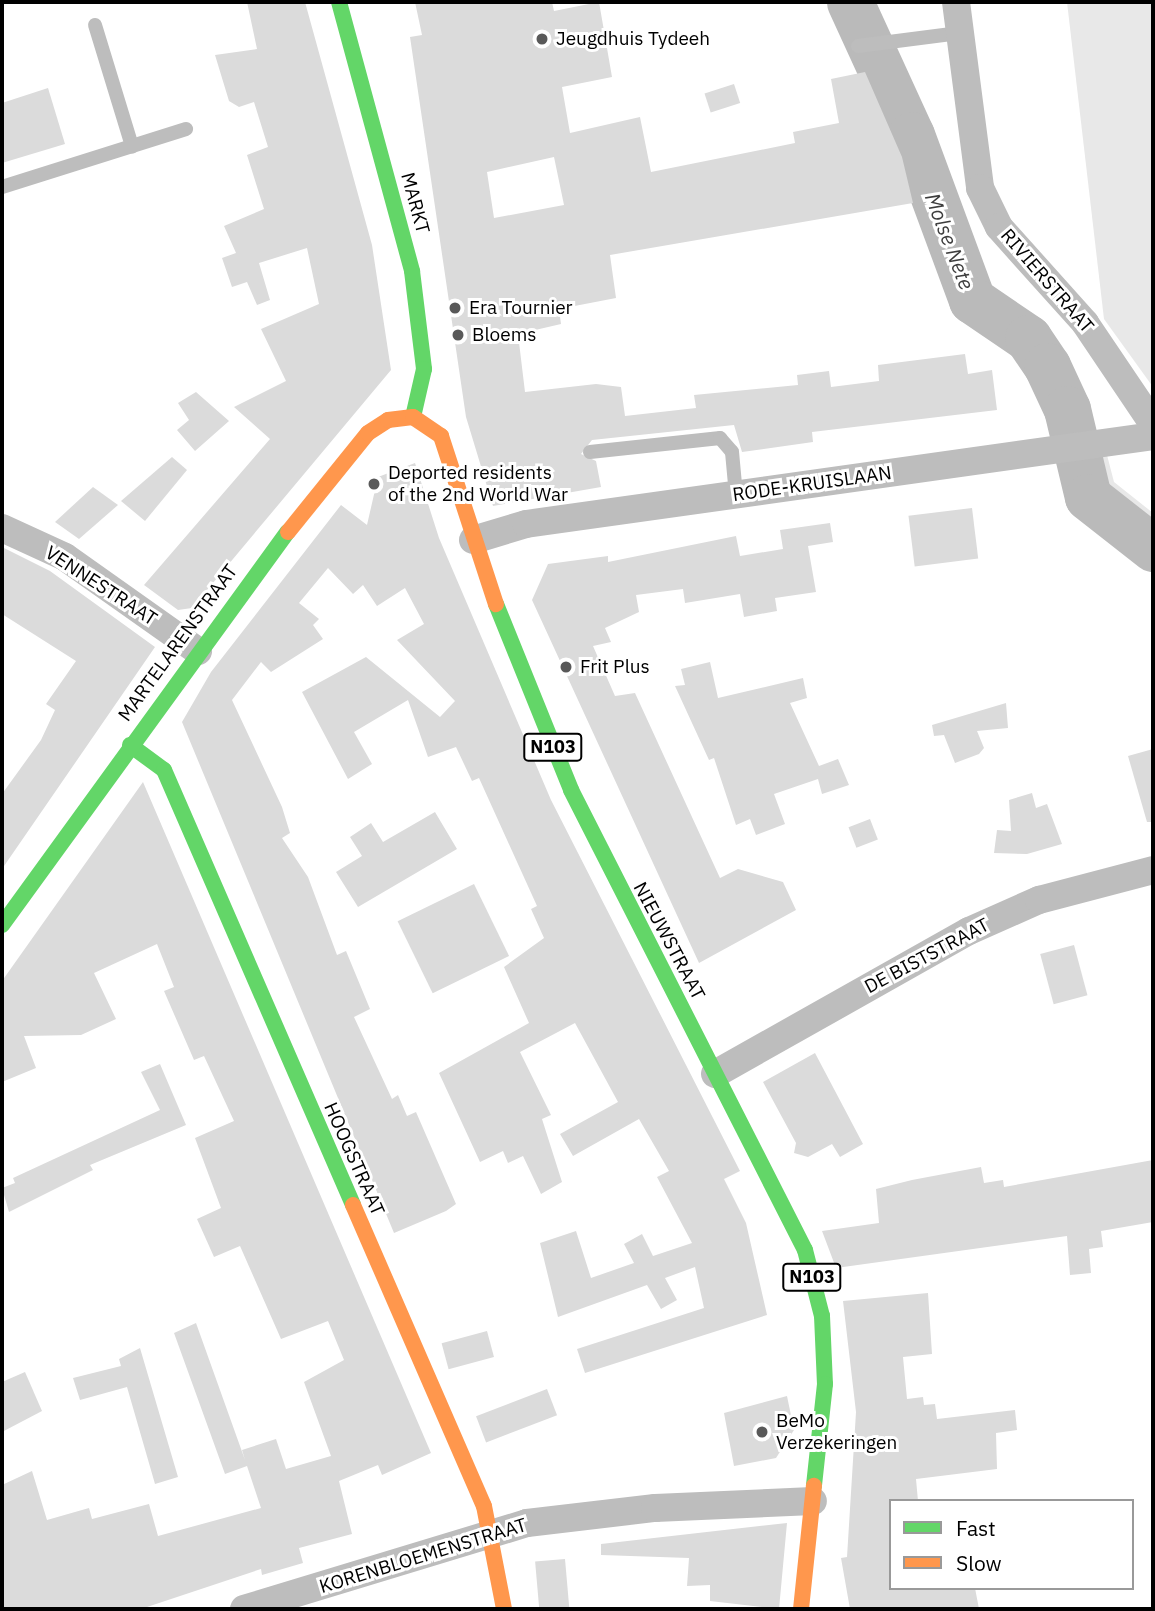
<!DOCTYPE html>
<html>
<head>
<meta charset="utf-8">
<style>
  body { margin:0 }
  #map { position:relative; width:1155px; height:1611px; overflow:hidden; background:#fff; font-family:"IBM Plex Sans",sans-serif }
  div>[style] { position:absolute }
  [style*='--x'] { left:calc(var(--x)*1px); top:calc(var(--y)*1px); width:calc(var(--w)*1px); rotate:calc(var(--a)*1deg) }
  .green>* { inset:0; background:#e8e8e8 }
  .river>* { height:47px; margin:-23.5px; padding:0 23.5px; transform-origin:23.5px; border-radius:23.5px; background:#bababa }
  .building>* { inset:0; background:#dbdbdb; transform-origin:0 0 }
  .lane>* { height:14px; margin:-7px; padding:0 7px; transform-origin:7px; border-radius:7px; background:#bdbdbd }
  .street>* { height:28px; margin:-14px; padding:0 14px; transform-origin:14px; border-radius:14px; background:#bdbdbd }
  .fast>* { height:16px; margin:-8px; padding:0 8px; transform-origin:8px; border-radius:8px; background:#63d668 }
  .slow>* { height:16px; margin:-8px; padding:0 8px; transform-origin:8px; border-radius:8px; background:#ff974d }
  .dots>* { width:19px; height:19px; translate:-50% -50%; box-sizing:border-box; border:4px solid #fff; border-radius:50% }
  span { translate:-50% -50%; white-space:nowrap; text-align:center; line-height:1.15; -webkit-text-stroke:6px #fff; paint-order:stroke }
  .shield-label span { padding:2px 5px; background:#fff; border:2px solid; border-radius:5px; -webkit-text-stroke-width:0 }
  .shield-label { font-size:18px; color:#000; font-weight:700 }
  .poi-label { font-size:19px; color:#000 }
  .left { translate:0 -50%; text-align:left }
  .street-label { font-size:19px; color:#000 }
  .water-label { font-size:21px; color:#3d3d3d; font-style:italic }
  .frame { position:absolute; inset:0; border:4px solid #000; pointer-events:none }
  .legend { position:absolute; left:889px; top:1499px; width:245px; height:91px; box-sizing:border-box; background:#fff; border:2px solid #999; margin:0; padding:9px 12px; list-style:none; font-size:21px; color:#000 }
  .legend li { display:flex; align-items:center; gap:14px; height:35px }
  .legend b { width:35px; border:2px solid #999 }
</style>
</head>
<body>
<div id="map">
  <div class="green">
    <div style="clip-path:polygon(1067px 2px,1153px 2px,1153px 387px,1104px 319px)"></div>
    <div style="clip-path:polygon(1107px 455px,1114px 482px,1153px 513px,1153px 548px,1088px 497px,1078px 460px)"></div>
  </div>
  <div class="river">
    <div style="--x:850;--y:2;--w:146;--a:65.4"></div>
    <div style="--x:911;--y:135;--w:176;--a:69.7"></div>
    <div style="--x:972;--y:300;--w:68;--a:34.2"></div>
    <div style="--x:1028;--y:338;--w:34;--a:56"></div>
    <div style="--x:1047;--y:366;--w:47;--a:65.1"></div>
    <div style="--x:1067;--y:409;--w:90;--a:76.6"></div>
    <div style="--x:1088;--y:497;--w:83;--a:38.1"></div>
  </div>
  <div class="building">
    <div style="clip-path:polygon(247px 2px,305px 2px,372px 245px,391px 370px,192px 608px,178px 610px,144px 585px,270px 439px,234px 407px,286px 381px,261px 329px,319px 304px,307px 248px,259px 263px,270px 300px,257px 305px,247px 282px,232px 287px,222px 258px,236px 253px,224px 226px,264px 209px,247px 155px,268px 147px,254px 102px,239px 107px,229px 101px,215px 55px,257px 49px)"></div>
    <div style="clip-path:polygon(evenodd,415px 2px,552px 2px,554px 11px,599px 2px,612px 77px,562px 87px,570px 133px,640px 117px,651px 172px,795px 143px,793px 132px,839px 123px,831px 79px,865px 72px,902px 157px,913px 203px,610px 255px,616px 298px,559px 309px,561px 324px,518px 334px,525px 392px,596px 384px,621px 387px,625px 416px,696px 408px,694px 395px,798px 385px,797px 375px,829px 371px,831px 387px,879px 381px,878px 365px,965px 354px,968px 374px,992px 370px,997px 410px,812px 432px,813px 442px,742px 452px,734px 425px,592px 440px,581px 454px,596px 461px,601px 487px,493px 506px,466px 417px,410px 37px,422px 35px,415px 2px,554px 157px,564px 205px,494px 218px,487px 172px,554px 157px)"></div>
    <div style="left:734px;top:84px;width:20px;height:31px;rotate:72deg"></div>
    <div style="clip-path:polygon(48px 88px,65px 144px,2px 163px,2px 103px)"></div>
    <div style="clip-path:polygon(196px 392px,229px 421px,195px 451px,177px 430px,189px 420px,178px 403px)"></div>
    <div style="clip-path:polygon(172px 457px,187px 470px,145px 521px,121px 501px)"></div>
    <div style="clip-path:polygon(415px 463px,439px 538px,551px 800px,740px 1171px,724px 1179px,746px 1223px,767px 1315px,585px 1373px,577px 1349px,704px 1308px,695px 1267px,665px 1278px,677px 1300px,661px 1309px,647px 1285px,558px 1317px,540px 1243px,576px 1231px,591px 1278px,634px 1263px,624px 1244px,642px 1234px,653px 1256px,692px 1243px,657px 1177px,669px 1171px,639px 1119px,573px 1156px,560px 1134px,618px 1102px,575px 1023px,520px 1052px,551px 1115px,542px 1119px,562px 1182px,541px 1194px,523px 1156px,508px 1163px,503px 1151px,480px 1162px,439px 1073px,529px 1023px,504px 967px,544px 938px,531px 909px,537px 906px,479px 778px,472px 781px,456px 747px,428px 757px,408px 700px,354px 732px,372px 764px,348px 779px,302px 692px,366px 657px,440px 717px,455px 701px,397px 640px,424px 624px,405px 588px,377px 606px,363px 585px,353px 594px,328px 568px,299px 603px,319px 619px,313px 625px,323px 639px,271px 672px,261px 662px,232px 700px,282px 807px,290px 833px,282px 838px,308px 877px,337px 955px,346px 951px,370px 1009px,354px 1017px,392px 1099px,398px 1095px,407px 1116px,416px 1112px,456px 1204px,446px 1211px,394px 1233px,182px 722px,211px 672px,341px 505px,367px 525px,378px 477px)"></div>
    <div style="clip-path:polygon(93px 487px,118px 505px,79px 539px,55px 522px)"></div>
    <div style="left:972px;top:508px;width:51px;height:64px;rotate:83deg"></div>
    <div style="clip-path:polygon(830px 523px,833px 542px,808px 546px,816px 592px,775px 598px,777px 611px,744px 617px,740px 594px,685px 603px,683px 589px,636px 595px,639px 612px,605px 628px,611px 642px,593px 646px,615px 696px,635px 693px,720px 878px,738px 869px,783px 882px,796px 910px,699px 963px,532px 600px,548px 564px,608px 556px,608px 562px,736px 536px,740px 556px,783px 549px,780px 530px)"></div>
    <div style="clip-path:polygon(2px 547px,50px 571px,155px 647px,2px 869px,2px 794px,41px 740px,55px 710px,46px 704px,76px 661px,2px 614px)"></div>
    <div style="clip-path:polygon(710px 662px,718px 698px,803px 678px,807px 698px,790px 703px,819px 766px,838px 759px,849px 785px,822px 794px,818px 779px,774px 794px,785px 824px,756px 835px,750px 819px,736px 825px,714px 758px,709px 760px,675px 686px,685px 685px,681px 669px)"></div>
    <div style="clip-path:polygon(1006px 703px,1008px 728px,977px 731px,984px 748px,979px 754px,955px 763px,944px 735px,934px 736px,932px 725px)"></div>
    <div style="clip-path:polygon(1153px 749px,1153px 822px,1147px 822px,1128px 756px)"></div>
    <div style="clip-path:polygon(143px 782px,431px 1453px,382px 1475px,378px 1465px,339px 1481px,352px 1534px,299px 1548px,303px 1563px,262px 1575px,261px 1569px,141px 1609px,2px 1609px,2px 1485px,32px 1471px,47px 1520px,89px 1508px,92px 1519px,149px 1504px,158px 1536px,261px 1508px,247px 1466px,225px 1474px,174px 1333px,196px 1323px,245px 1460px,242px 1450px,276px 1439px,286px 1469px,331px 1456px,304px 1382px,344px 1360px,328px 1321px,281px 1339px,240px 1246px,214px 1257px,197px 1219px,221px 1208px,195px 1138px,234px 1121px,204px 1056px,194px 1060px,164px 991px,174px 987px,157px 944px,94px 973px,116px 1019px,81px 1035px,24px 1036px,36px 1068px,2px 1082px,2px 981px)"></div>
    <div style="clip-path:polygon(1032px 793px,1036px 808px,1047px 804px,1062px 844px,1027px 854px,994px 853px,997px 830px,1011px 831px,1009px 800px)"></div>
    <div style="clip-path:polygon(435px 812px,457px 849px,358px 907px,336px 872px,362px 856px,350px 837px,371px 823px,383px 842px)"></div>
    <div style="left:870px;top:819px;width:22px;height:23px;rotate:69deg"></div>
    <div style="left:474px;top:884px;width:80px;height:85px;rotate:64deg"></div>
    <div style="left:1074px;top:945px;width:52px;height:35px;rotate:75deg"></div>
    <div style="clip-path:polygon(815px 1053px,863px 1144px,840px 1157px,832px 1144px,808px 1157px,794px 1153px,796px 1143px,763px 1082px)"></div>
    <div style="clip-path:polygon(160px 1064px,186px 1125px,90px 1165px,93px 1170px,9px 1212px,2px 1188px,15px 1183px,13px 1178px,160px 1110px,141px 1072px)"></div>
    <div style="clip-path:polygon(1153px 1160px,1153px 1222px,1101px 1231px,1103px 1247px,1089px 1249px,1091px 1273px,1070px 1275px,1067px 1236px,836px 1268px,822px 1231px,879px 1223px,876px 1189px,912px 1180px,981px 1167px,984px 1183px,1003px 1180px,1004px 1187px)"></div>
    <div style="clip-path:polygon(928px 1293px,932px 1354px,903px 1357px,907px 1399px,923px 1397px,924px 1405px,935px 1404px,937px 1419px,1015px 1410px,1017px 1430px,996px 1433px,997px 1469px,916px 1479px,918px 1501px,891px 1501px,891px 1588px,975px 1588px,979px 1609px,850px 1609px,841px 1558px,847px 1557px,856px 1412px,843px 1301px)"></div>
    <div style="left:487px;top:1331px;width:27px;height:47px;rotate:75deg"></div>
    <div style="clip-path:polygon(140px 1348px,178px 1477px,155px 1484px,127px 1387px,80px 1400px,73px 1378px,121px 1366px,119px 1359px)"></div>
    <div style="clip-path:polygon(25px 1372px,42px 1411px,2px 1432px,2px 1382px)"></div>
    <div style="left:547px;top:1389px;width:28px;height:76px;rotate:69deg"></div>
    <div style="clip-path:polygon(787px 1396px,794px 1430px,776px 1458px,734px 1466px,724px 1413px)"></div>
    <div style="clip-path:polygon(787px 1523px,779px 1609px,710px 1601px,710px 1585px,687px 1586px,689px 1558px,601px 1555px,601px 1544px)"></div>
    <div style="left:565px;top:1559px;width:50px;height:30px;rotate:85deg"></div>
  </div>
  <div class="lane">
    <div style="--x:95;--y:25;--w:127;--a:73"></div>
    <div style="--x:858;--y:46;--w:102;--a:-7.3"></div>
    <div style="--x:2;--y:187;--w:193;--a:-17.5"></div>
    <div style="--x:590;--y:452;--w:131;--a:-6.1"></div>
    <div style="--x:720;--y:438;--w:18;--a:49"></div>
    <div style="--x:732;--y:452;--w:43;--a:84.7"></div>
  </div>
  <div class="street">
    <div style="--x:956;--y:2;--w:188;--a:82.6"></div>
    <div style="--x:980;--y:188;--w:43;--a:64"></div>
    <div style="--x:999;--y:227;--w:129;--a:48.1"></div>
    <div style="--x:1085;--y:323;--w:122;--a:56"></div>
    <div style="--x:2;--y:528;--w:69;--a:24.7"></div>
    <div style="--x:65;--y:557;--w:163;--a:35.3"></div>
    <div style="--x:473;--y:540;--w:55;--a:-16.8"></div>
    <div style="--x:526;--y:524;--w:633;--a:-7.99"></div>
    <div style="--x:715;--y:1074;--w:291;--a:-29.4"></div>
    <div style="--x:969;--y:931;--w:77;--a:-23.9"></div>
    <div style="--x:1039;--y:900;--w:118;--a:-14.7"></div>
    <div style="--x:244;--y:1609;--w:296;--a:-16.9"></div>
    <div style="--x:527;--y:1523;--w:129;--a:-6.7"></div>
    <div style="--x:655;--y:1508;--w:158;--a:-2.5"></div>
  </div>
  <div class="fast">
    <div style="--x:339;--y:2;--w:279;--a:74.8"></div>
    <div style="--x:412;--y:271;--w:99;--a:83"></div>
    <div style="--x:424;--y:369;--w:49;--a:102.9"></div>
    <div style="--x:496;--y:604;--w:201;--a:68"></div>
    <div style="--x:571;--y:790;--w:516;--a:63.04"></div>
    <div style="--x:805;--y:1250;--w:68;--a:75.6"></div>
    <div style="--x:822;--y:1316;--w:68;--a:87.5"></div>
    <div style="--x:825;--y:1384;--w:103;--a:96.2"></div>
    <div style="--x:130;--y:745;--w:42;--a:36.3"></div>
    <div style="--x:164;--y:770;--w:474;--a:66.5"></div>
    <div style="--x:2;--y:925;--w:486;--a:-54"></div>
  </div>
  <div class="slow">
    <div style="--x:288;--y:532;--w:127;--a:-51.1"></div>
    <div style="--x:368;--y:433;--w:24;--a:-33"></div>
    <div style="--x:388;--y:420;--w:25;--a:-7"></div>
    <div style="--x:413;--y:417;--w:34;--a:34"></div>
    <div style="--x:441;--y:436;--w:177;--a:71.9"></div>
    <div style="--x:353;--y:1205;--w:328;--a:66.5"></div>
    <div style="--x:484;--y:1506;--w:105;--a:79"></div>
    <div style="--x:801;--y:1609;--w:124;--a:-84"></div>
  </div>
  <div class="dots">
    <div style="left:542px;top:39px;background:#595959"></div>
    <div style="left:455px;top:308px;background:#595959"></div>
    <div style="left:458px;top:335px;background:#595959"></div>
    <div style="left:374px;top:484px;background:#595959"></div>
    <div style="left:566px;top:667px;background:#595959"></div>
    <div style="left:762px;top:1432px;background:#595959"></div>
  </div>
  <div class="shield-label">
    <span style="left:553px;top:747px">N103</span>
    <span style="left:812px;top:1277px">N103</span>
  </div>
  <div class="poi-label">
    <span class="left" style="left:556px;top:39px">Jeugdhuis Tydeeh</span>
    <span class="left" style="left:469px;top:308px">Era Tournier</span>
    <span class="left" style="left:472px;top:335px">Bloems</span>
    <span class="left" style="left:388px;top:484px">Deported residents<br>of the 2nd World War</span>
    <span class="left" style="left:580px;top:667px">Frit Plus</span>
    <span class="left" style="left:776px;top:1432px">BeMo<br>Verzekeringen</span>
  </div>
  <div class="street-label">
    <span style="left:415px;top:203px;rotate:75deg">MARKT</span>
    <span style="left:1047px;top:281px;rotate:49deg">RIVIERSTRAAT</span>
    <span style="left:812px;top:484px;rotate:-8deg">RODE-KRUISLAAN</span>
    <span style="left:101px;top:586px;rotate:33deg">VENNESTRAAT</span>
    <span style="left:178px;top:643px;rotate:-54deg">MARTELARENSTRAAT</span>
    <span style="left:669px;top:941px;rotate:62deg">NIEUWSTRAAT</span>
    <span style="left:927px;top:956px;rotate:-28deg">DE BISTSTRAAT</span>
    <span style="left:354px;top:1159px;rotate:66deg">HOOGSTRAAT</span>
    <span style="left:423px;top:1556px;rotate:-17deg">KORENBLOEMENSTRAAT</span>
  </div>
  <div class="water-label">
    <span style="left:950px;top:241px;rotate:69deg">Molse Nete</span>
  </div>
  <div class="frame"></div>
  <ul class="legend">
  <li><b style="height:9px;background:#63d668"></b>Fast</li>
  <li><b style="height:9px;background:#ff974d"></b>Slow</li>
  </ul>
</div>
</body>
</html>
